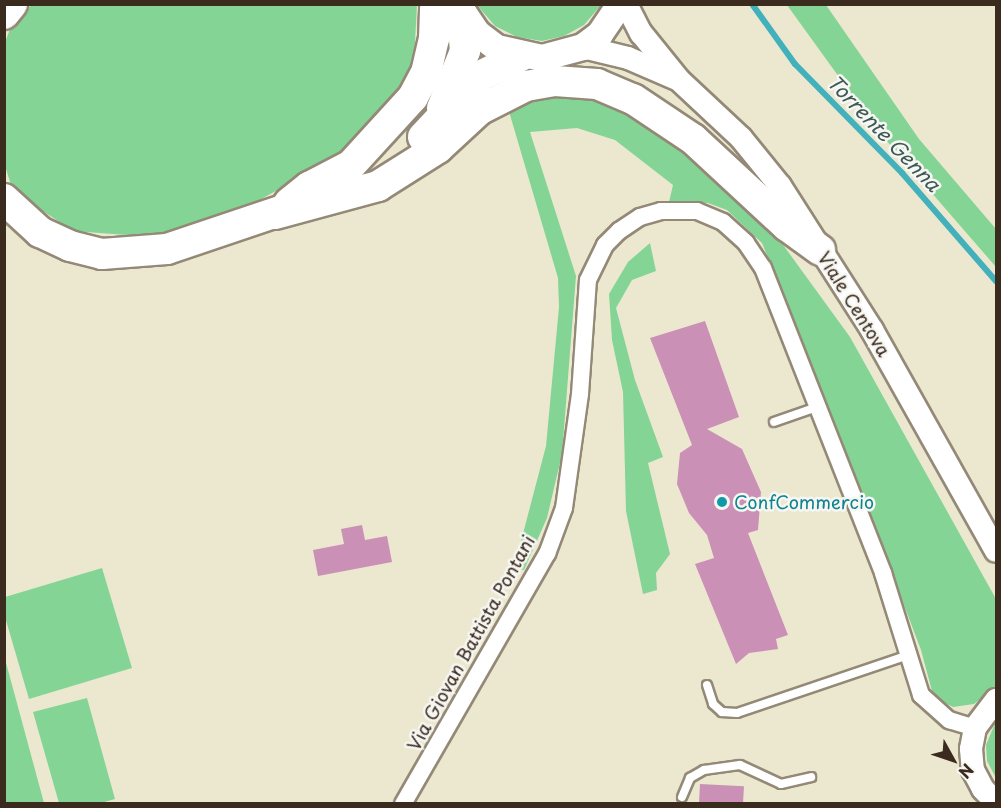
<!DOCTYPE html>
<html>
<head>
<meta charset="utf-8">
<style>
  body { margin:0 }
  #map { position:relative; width:1001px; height:808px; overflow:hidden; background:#ece8d0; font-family:"Playpen Sans",sans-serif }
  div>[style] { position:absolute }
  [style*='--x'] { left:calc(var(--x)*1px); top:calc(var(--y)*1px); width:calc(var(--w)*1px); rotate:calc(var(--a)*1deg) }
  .green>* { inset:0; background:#83d495 }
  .stream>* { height:6px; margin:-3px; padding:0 3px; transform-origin:3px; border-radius:3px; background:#42b1bc }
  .building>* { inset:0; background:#cb90b5; transform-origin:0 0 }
  .roads { filter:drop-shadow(2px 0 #948977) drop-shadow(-2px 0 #948977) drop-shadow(0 2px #948977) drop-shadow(0 -2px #948977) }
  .lane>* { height:8px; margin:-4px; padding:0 4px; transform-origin:4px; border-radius:4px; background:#fff }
  .street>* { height:16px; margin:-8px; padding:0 8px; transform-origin:8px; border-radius:8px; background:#fff }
  .secondary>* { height:22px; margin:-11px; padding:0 11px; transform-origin:11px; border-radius:11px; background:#fff }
  .primary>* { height:26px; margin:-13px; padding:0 13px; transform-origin:13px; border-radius:13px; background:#fff }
  .highway>* { height:30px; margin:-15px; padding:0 15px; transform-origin:15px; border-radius:15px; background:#fff }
  .dots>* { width:16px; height:16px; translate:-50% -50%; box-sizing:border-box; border:3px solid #f6f6f2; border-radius:50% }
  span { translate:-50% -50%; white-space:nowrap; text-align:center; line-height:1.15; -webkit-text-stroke:5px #f6f6f2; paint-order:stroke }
  .street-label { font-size:18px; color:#3b2a1e }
  .culture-label { font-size:18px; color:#0d838f }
  .left { translate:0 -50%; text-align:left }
  .water-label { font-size:20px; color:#3d5955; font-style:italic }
  .frame { position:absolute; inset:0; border:6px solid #3b2a1e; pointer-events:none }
  .north { position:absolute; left:923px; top:730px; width:60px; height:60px; -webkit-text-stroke:4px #f6f6f2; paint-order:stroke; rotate:130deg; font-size:16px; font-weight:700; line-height:24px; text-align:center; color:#3b2a1e }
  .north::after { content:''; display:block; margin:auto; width:21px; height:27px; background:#3b2a1e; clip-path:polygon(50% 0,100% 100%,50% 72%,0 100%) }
</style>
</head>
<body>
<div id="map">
  <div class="green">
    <div style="clip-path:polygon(32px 5px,417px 5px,414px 61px,375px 129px,330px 161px,245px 208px,154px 237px,73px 231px,13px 191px,5px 166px,4px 45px,13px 21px)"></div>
    <div style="clip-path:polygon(477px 5px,601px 5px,584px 25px,564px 36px,542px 41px,517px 37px,495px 26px)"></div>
    <div style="clip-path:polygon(787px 5px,826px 5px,919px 139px,996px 229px,996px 267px,878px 131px)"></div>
    <div style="clip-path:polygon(550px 95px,584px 98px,622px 108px,685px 146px,781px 242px,850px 337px,996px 599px,996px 687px,974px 704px,953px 707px,941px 701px,932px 691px,921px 650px,840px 436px,762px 243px,727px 210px,708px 203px,669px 202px,673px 185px,615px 140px,577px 128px,530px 132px,576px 276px,562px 454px,547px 518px,524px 570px,514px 568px,546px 446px,559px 307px,558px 278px,508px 108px)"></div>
    <div style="clip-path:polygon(650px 243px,656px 271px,632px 280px,616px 308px,635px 380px,663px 457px,648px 463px,670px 554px,656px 573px,657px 590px,643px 594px,626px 511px,623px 392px,612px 340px,609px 294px,628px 262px)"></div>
    <div style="clip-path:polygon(102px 568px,132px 668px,29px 699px,5px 617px,5px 597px)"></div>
    <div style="clip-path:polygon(5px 659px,44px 803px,5px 803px)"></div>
    <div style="clip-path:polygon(87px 698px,115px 799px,101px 803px,59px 803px,33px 712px)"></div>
    <div style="clip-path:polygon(996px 721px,996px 778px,987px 761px,986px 745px)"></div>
  </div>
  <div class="stream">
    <div style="--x:752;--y:4;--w:74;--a:54.4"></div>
    <div style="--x:795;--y:64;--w:153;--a:45.5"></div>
    <div style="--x:902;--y:173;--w:143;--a:49"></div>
  </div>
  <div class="building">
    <div style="clip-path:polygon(705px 321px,739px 417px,707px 429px,742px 449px,761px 492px,758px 530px,748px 533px,788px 635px,776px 639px,778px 649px,749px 653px,736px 664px,695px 564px,714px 558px,707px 535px,689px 513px,677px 484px,680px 453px,692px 445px,650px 338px)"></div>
    <div style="clip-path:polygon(362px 525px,365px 540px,387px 536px,392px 562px,318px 576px,313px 550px,344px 544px,341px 529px)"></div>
    <div style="left:700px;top:784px;width:44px;height:20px;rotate:3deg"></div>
  </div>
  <div class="roads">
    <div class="lane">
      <div style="--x:774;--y:422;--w:46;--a:-19.2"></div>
      <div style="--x:707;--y:685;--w:20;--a:72"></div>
      <div style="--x:713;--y:704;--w:12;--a:42"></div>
      <div style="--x:722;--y:712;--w:15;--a:4"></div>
      <div style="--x:737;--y:713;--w:181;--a:-18.7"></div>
      <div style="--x:682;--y:797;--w:21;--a:-67"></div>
      <div style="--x:690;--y:778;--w:16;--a:-30"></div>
      <div style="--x:704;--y:770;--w:36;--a:-8"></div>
      <div style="--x:740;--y:765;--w:45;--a:24.9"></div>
      <div style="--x:781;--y:784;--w:31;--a:-13"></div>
    </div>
    <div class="street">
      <div style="--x:403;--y:804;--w:289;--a:-60.1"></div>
      <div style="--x:547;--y:554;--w:49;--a:-69.7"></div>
      <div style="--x:564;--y:508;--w:115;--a:-82"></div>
      <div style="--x:580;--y:394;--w:114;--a:-86"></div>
      <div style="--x:588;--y:280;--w:39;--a:-64"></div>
      <div style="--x:605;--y:245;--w:20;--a:-45"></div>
      <div style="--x:619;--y:231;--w:25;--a:-34"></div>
      <div style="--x:640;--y:217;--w:22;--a:-16"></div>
      <div style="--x:661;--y:211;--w:36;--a:0"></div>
      <div style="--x:697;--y:211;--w:28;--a:23"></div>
      <div style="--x:723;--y:222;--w:31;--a:42"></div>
      <div style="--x:746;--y:243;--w:30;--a:56"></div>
      <div style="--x:763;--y:268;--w:328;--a:68.5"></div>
      <div style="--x:883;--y:573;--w:128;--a:72.7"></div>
      <div style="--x:921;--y:695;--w:38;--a:42"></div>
      <div style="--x:949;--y:720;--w:27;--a:17"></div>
    </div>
    <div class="secondary">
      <div style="--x:626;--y:4;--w:33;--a:63"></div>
      <div style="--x:641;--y:33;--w:60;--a:51"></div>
      <div style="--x:679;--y:80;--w:85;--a:43.1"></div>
      <div style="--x:741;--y:138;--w:62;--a:50.9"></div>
      <div style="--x:780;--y:186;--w:171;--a:57.4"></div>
      <div style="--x:872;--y:330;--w:253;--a:60.7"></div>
      <div style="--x:583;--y:47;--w:46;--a:13.7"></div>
      <div style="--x:628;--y:58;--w:51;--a:23.1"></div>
      <div style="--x:996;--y:700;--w:35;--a:127"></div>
      <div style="--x:975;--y:728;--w:21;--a:101"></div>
      <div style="--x:971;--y:749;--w:21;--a:85"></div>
      <div style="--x:973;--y:770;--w:21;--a:62"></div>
      <div style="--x:983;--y:789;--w:18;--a:45"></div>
    </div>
    <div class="primary">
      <div style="--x:459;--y:6;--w:32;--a:56"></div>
      <div style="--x:477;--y:33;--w:25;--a:37"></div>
      <div style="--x:497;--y:48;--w:46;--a:12.5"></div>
      <div style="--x:542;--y:58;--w:42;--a:-15"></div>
      <div style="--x:583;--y:47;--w:21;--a:-37"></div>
      <div style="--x:600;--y:34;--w:36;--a:-56"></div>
    </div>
    <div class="highway">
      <div style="--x:4;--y:14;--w:13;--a:-51"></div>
      <div style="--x:442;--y:108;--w:61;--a:-68"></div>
      <div style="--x:465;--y:51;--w:38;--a:-95"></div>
      <div style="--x:423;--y:137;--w:83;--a:-46.9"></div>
      <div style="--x:480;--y:76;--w:46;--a:-26"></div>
      <div style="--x:4;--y:199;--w:49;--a:42.5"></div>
      <div style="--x:40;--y:232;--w:33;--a:25"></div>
      <div style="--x:70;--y:246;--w:33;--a:14"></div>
      <div style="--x:102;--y:254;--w:65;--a:-4.4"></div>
      <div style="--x:167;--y:249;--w:132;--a:-18.6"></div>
      <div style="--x:289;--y:203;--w:26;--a:-39"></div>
      <div style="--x:309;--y:187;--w:47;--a:-27.6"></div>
      <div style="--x:351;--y:165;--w:92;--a:-47.6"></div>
      <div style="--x:413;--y:97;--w:27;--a:-62"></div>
      <div style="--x:426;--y:73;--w:35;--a:-77"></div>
      <div style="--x:434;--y:39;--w:35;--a:-88"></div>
      <div style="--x:275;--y:214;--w:107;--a:-15.2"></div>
      <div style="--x:378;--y:186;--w:71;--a:-32.3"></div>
      <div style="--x:438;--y:148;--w:56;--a:-42.8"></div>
      <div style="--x:479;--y:110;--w:53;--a:-27.1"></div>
      <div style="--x:526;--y:86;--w:29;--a:-10"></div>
      <div style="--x:555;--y:81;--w:42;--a:4.1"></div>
      <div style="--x:597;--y:84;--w:39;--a:23"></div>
      <div style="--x:633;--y:99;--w:72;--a:33.7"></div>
      <div style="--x:693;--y:139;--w:128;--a:42.8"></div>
      <div style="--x:787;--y:226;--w:41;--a:36"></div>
    </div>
  </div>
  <div class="dots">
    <div style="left:722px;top:502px;background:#0f9aa8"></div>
  </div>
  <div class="street-label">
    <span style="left:854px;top:304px;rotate:58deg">Viale Centova</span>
    <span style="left:471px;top:643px;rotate:-61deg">Via Giovan Battista Pontani</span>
  </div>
  <div class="culture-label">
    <span class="left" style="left:734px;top:502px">ConfCommercio</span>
  </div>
  <div class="water-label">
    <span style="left:884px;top:133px;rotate:46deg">Torrente Genna</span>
  </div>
  <div class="frame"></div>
  <div class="north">N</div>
</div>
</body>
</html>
